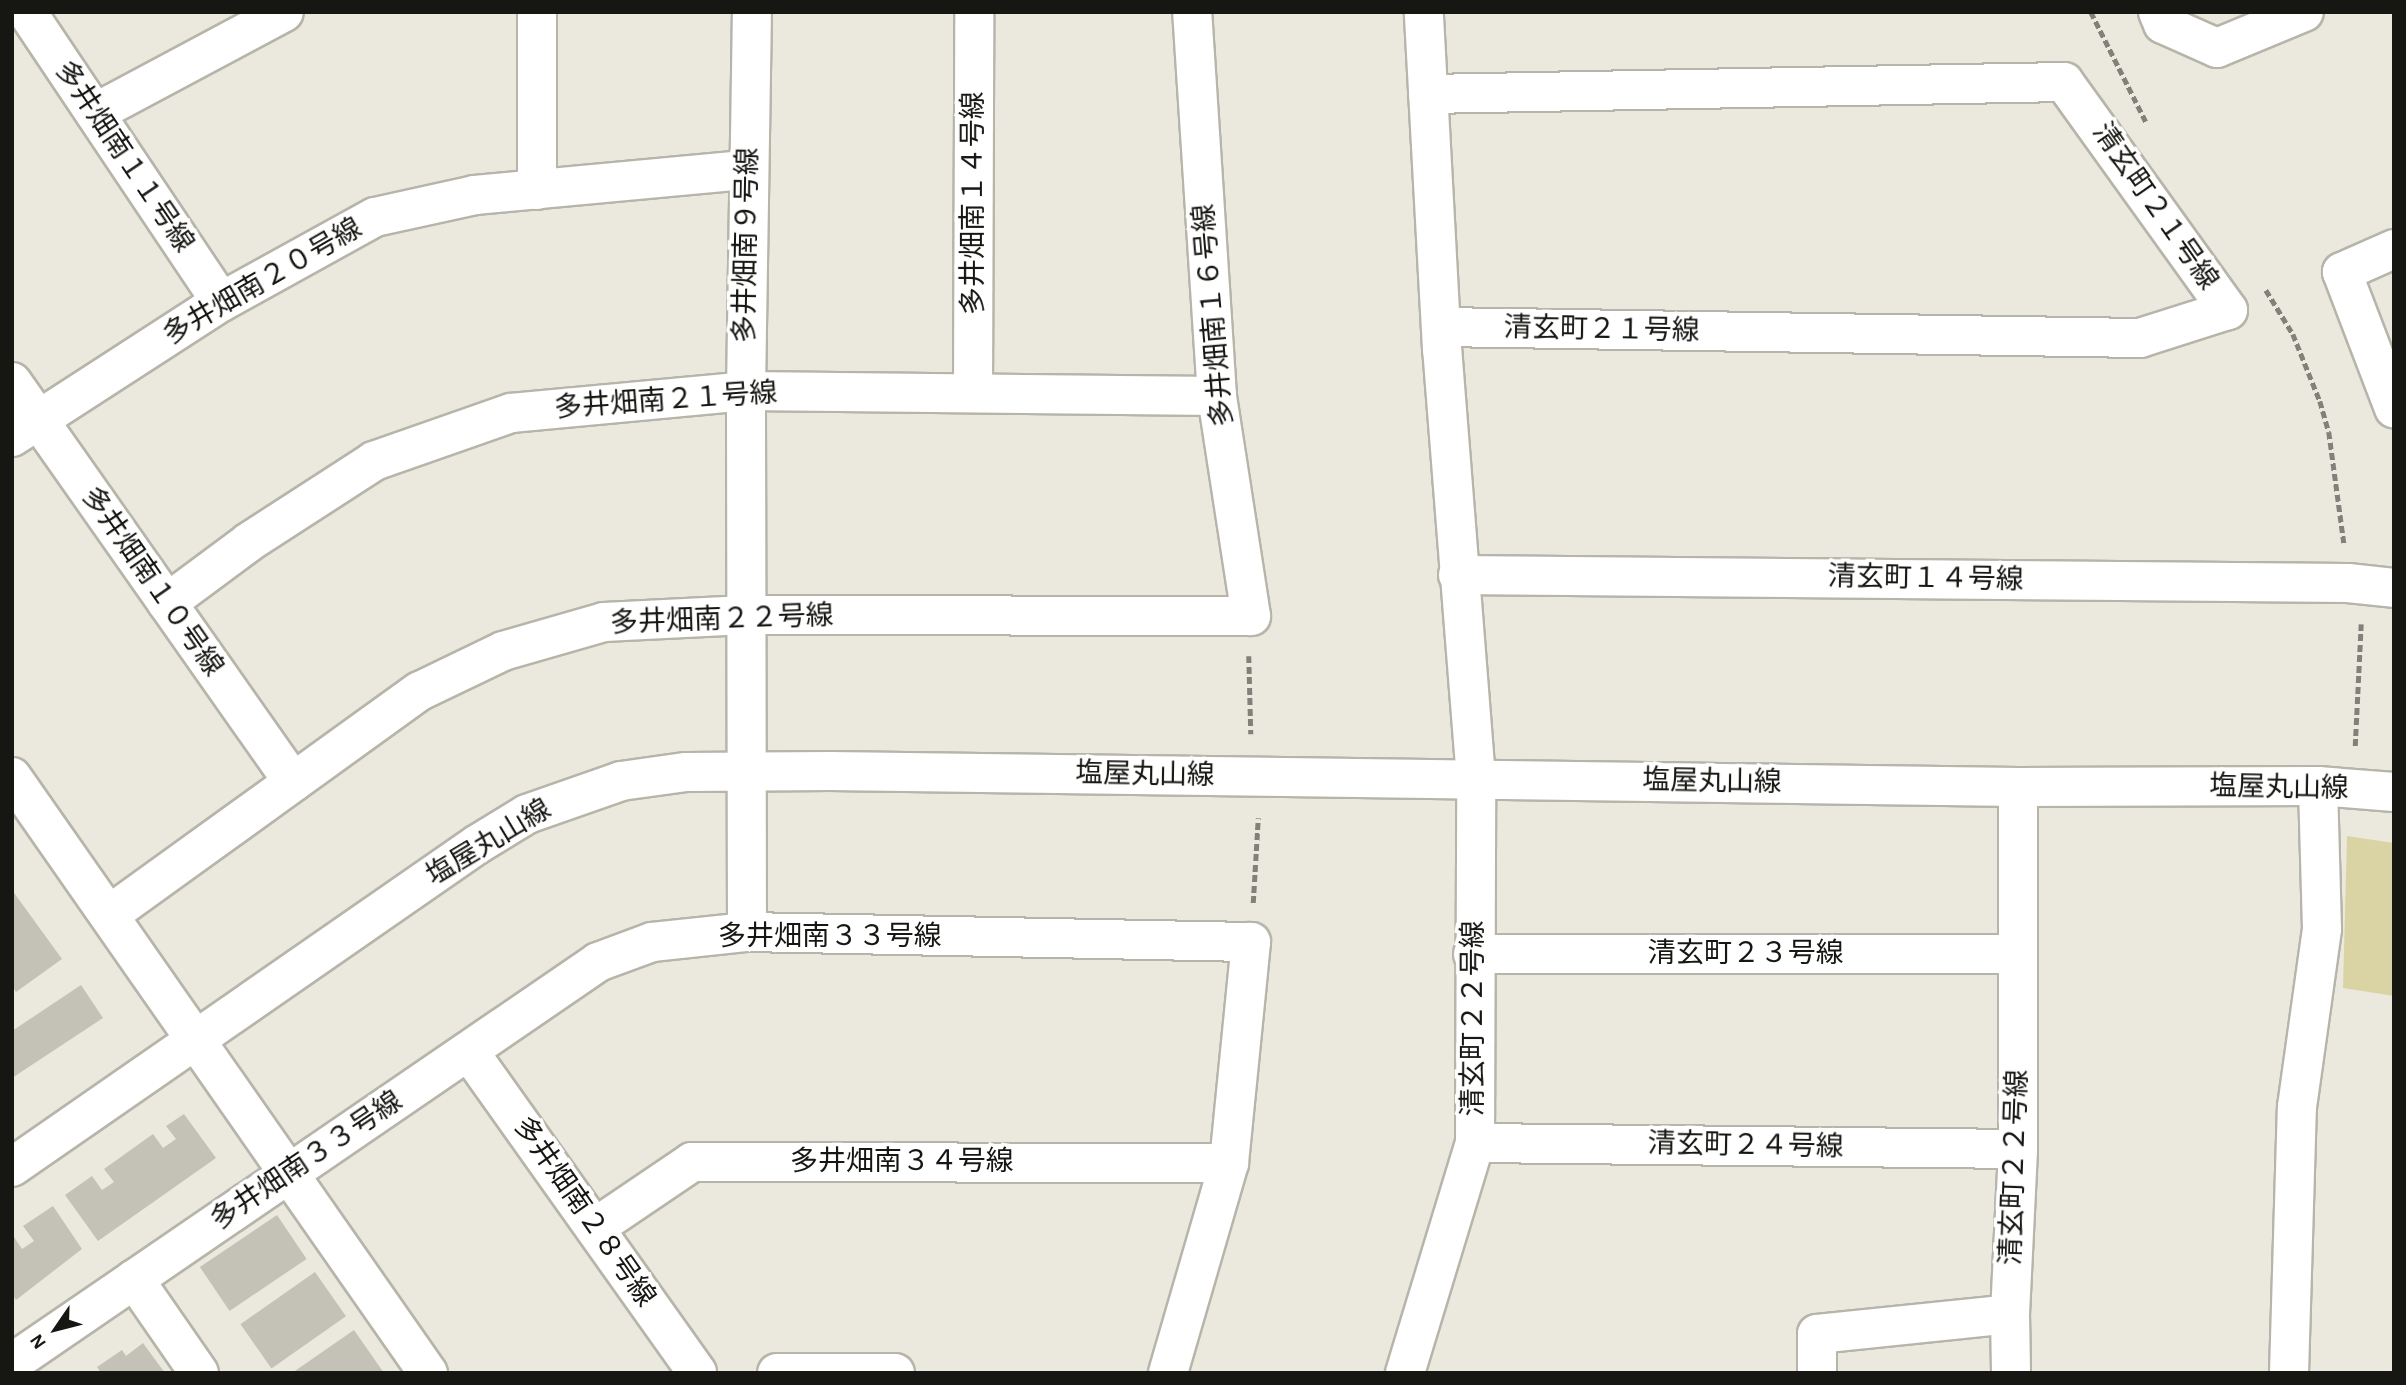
<!DOCTYPE html>
<html>
<head>
<meta charset="utf-8">
<style>
  body { margin:0 }
  #map { position:relative; width:2406px; height:1385px; overflow:hidden; background:#ebe9de; font-family:"Alegreya Sans","Noto Sans JP",sans-serif }
  div>[style] { position:absolute }
  [style*='--x'] { left:calc(var(--x)*1px); top:calc(var(--y)*1px); width:calc(var(--w)*1px); rotate:calc(var(--a)*1deg) }
  .green>* { inset:0; background:#dad4a5 }
  .building>* { inset:0; background:#c4c2b7; transform-origin:0 0 }
  .path>* { height:4.5px; margin-top:-2.25px; transform-origin:0; background:repeating-linear-gradient(90deg,#818079 0 7px,transparent 0 10.5px) }
  .roads { filter:drop-shadow(2px 0 #b7b5aa) drop-shadow(-2px 0 #b7b5aa) drop-shadow(0 2px #b7b5aa) drop-shadow(0 -2px #b7b5aa) }
  .minor>* { height:38px; margin:-19px; padding:0 19px; transform-origin:19px; border-radius:19px; background:#fff }
  span { translate:-50% -50%; white-space:nowrap; text-align:center; line-height:1.15; -webkit-text-stroke:7px #fff; paint-order:stroke }
  .street-label { font-size:28px; color:#161612 }
  .frame { position:absolute; inset:0; border:14px solid #161612; pointer-events:none }
  .north { position:absolute; left:21px; top:1294px; width:70px; height:70px; -webkit-text-stroke:5px #fff; paint-order:stroke; rotate:235deg; font-size:19px; font-weight:700; line-height:28px; text-align:center; color:#161612 }
  .north::after { content:''; display:block; margin:auto; width:24px; height:32px; background:#161612; clip-path:polygon(50% 0,100% 100%,50% 72%,0 100%) }
</style>
</head>
<body>
<div id="map">
  <div class="green">
    <div style="clip-path:polygon(2347px 836px,2394px 843px,2394px 996px,2343px 988px)"></div>
  </div>
  <div class="building">
    <div style="clip-path:polygon(12px 890px,62px 959px,16px 992px,12px 986px)"></div>
    <div style="clip-path:polygon(81px 985px,103px 1018px,12px 1078px,12px 1031px)"></div>
    <div style="clip-path:polygon(184px 1114px,216px 1158px,98px 1241px,65px 1195px,92px 1176px,102px 1190px,114px 1182px,104px 1169px,153px 1134px,163px 1148px,176px 1139px,166px 1126px)"></div>
    <div style="clip-path:polygon(53px 1206px,82px 1249px,16px 1300px,12px 1294px,12px 1234px,22px 1249px,34px 1241px,23px 1226px)"></div>
    <div style="left:277px;top:1215px;width:53px;height:93px;rotate:56deg"></div>
    <div style="left:315px;top:1272px;width:54px;height:91px;rotate:55deg"></div>
    <div style="clip-path:polygon(354px 1330px,384px 1373px,292px 1373px)"></div>
    <div style="clip-path:polygon(143px 1343px,165px 1373px,101px 1373px,97px 1367px,122px 1350px,126px 1356px)"></div>
  </div>
  <div class="path">
    <div style="--x:2091;--y:12;--w:125;--a:63.4"></div>
    <div style="--x:2266;--y:290;--w:52;--a:58.5"></div>
    <div style="--x:2293;--y:334;--w:72;--a:68.1"></div>
    <div style="--x:2320;--y:401;--w:32;--a:74"></div>
    <div style="--x:2329;--y:432;--w:112;--a:82.3"></div>
    <div style="--x:1249;--y:656;--w:78;--a:88.5"></div>
    <div style="--x:2355;--y:746;--w:122;--a:-87.2"></div>
    <div style="--x:1253;--y:903;--w:85;--a:-86.6"></div>
  </div>
  <div class="roads">
    <div class="minor">
      <div style="--x:27;--y:12;--w:349;--a:56.2"></div>
      <div style="--x:537;--y:12;--w:178;--a:90"></div>
      <div style="--x:2158;--y:12;--w:13;--a:67"></div>
      <div style="--x:2163;--y:24;--w:59;--a:24"></div>
      <div style="--x:2217;--y:48;--w:94;--a:-22.5"></div>
      <div style="--x:1428;--y:94;--w:636;--a:-1.08"></div>
      <div style="--x:2064;--y:82;--w:281;--a:54.3"></div>
      <div style="--x:2228;--y:310;--w:92;--a:162.3"></div>
      <div style="--x:2140;--y:338;--w:699;--a:-179.1"></div>
      <div style="--x:95;--y:113;--w:214;--a:-28.1"></div>
      <div style="--x:2394;--y:249;--w:57;--a:156.1"></div>
      <div style="--x:2342;--y:272;--w:146;--a:69.1"></div>
      <div style="--x:12;--y:382;--w:489;--a:54.9"></div>
      <div style="--x:973;--y:393;--w:381;--a:-89.8"></div>
      <div style="--x:12;--y:437;--w:249;--a:-32.9"></div>
      <div style="--x:221;--y:302;--w:176;--a:-28.9"></div>
      <div style="--x:375;--y:217;--w:102;--a:-12.4"></div>
      <div style="--x:475;--y:195;--w:273;--a:-5.3"></div>
      <div style="--x:1458;--y:575;--w:890;--a:0.52"></div>
      <div style="--x:2348;--y:583;--w:46;--a:6.2"></div>
      <div style="--x:167;--y:603;--w:102;--a:-36.6"></div>
      <div style="--x:249;--y:542;--w:149;--a:-32.9"></div>
      <div style="--x:374;--y:461;--w:145;--a:-19.3"></div>
      <div style="--x:511;--y:413;--w:236;--a:-5.3"></div>
      <div style="--x:746;--y:391;--w:471;--a:0.6"></div>
      <div style="--x:12;--y:777;--w:727;--a:55.09"></div>
      <div style="--x:109;--y:915;--w:383;--a:-35.8"></div>
      <div style="--x:420;--y:691;--w:92;--a:-25.7"></div>
      <div style="--x:503;--y:651;--w:105;--a:-16"></div>
      <div style="--x:604;--y:622;--w:142;--a:-2.8"></div>
      <div style="--x:746;--y:615;--w:505;--a:0.11"></div>
      <div style="--x:1251;--y:616;--w:223;--a:-98.8"></div>
      <div style="--x:1217;--y:396;--w:385;--a:-93.7"></div>
      <div style="--x:747;--y:932;--w:541;--a:-90.11"></div>
      <div style="--x:746;--y:391;--w:379;--a:-89.1"></div>
      <div style="--x:1473;--y:954;--w:545;--a:0"></div>
      <div style="--x:470;--y:1053;--w:392;--a:54.6"></div>
      <div style="--x:1475;--y:1143;--w:543;--a:0.63"></div>
      <div style="--x:12;--y:1167;--w:567;--a:-34.73"></div>
      <div style="--x:478;--y:844;--w:57;--a:-31.5"></div>
      <div style="--x:527;--y:814;--w:100;--a:-19.3"></div>
      <div style="--x:621;--y:781;--w:66;--a:-7.9"></div>
      <div style="--x:686;--y:772;--w:144;--a:-0.4"></div>
      <div style="--x:830;--y:771;--w:1188;--a:0.77"></div>
      <div style="--x:2018;--y:787;--w:300;--a:-0.2"></div>
      <div style="--x:2318;--y:786;--w:76;--a:4.5"></div>
      <div style="--x:596;--y:1227;--w:116;--a:-34.1"></div>
      <div style="--x:692;--y:1162;--w:537;--a:0.11"></div>
      <div style="--x:134;--y:1279;--w:114;--a:55.3"></div>
      <div style="--x:2010;--y:1314;--w:59;--a:89"></div>
      <div style="--x:12;--y:1363;--w:710;--a:-34.38"></div>
      <div style="--x:598;--y:962;--w:58;--a:-20.3"></div>
      <div style="--x:652;--y:942;--w:96;--a:-6"></div>
      <div style="--x:747;--y:932;--w:504;--a:1.14"></div>
      <div style="--x:1251;--y:942;--w:222;--a:95.7"></div>
      <div style="--x:1229;--y:1163;--w:219;--a:106.2"></div>
      <div style="--x:777;--y:1373;--w:118;--a:0"></div>
      <div style="--x:1405;--y:1373;--w:240;--a:-73.1"></div>
      <div style="--x:1475;--y:1143;--w:364;--a:-89.8"></div>
      <div style="--x:1476;--y:779;--w:431;--a:-94.5"></div>
      <div style="--x:1442;--y:349;--w:337;--a:-93.1"></div>
      <div style="--x:1817;--y:1373;--w:39;--a:-90"></div>
      <div style="--x:1817;--y:1334;--w:194;--a:-5.9"></div>
      <div style="--x:2010;--y:1314;--w:165;--a:-87.2"></div>
      <div style="--x:2018;--y:1149;--w:362;--a:-90"></div>
      <div style="--x:2289;--y:1373;--w:266;--a:-88.3"></div>
      <div style="--x:2297;--y:1107;--w:180;--a:-82"></div>
      <div style="--x:2322;--y:929;--w:143;--a:-91.6"></div>
    </div>
  </div>
  <div class="street-label">
    <span style="left:124px;top:157px;rotate:56deg">多井畑南１１号線</span>
    <span style="left:974px;top:203px;rotate:-90deg">多井畑南１４号線</span>
    <span style="left:2155px;top:207px;rotate:55deg">清玄町２１号線</span>
    <span style="left:747px;top:245px;rotate:-89deg">多井畑南９号線</span>
    <span style="left:263px;top:282px;rotate:-30deg">多井畑南２０号線</span>
    <span style="left:1214px;top:315px;rotate:-95deg">多井畑南１６号線</span>
    <span style="left:1602px;top:330px;rotate:1deg">清玄町２１号線</span>
    <span style="left:666px;top:401px;rotate:-4deg">多井畑南２１号線</span>
    <span style="left:1926px;top:579px;rotate:1deg">清玄町１４号線</span>
    <span style="left:152px;top:582px;rotate:55deg">多井畑南１０号線</span>
    <span style="left:722px;top:620px;rotate:-2deg">多井畑南２２号線</span>
    <span style="left:1145px;top:775px;rotate:1deg">塩屋丸山線</span>
    <span style="left:1712px;top:782px;rotate:1deg">塩屋丸山線</span>
    <span style="left:2279px;top:788px;rotate:1deg">塩屋丸山線</span>
    <span style="left:489px;top:843px;rotate:-31deg">塩屋丸山線</span>
    <span style="left:830px;top:937px">多井畑南３３号線</span>
    <span style="left:1746px;top:954px">清玄町２３号線</span>
    <span style="left:1474px;top:1018px;rotate:-90deg">清玄町２２号線</span>
    <span style="left:1746px;top:1146px;rotate:1deg">清玄町２４号線</span>
    <span style="left:307px;top:1161px;rotate:-34deg">多井畑南３３号線</span>
    <span style="left:902px;top:1162px">多井畑南３４号線</span>
    <span style="left:2015px;top:1167px;rotate:-88deg">清玄町２２号線</span>
    <span style="left:584px;top:1212px;rotate:55deg">多井畑南２８号線</span>
  </div>
  <div class="frame"></div>
  <div class="north">N</div>
</div>
</body>
</html>
